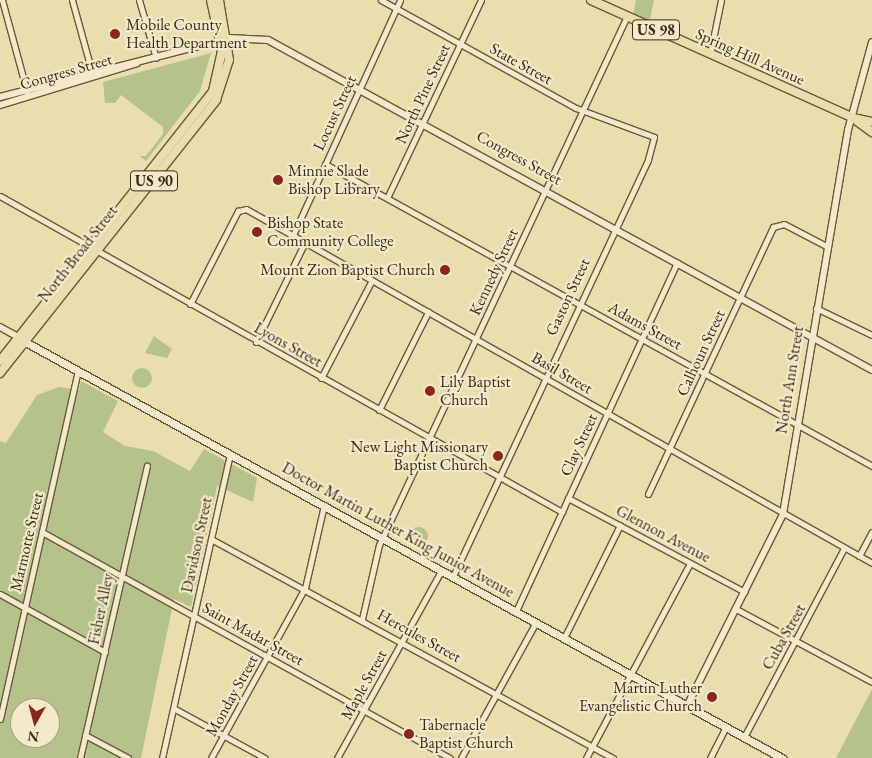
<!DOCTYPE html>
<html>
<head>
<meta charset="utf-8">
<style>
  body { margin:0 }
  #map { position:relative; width:872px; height:758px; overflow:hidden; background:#ebdeae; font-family:"EB Garamond",serif }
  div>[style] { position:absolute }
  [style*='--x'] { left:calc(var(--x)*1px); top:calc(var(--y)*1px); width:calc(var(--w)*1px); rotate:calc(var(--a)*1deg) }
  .green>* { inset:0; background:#b6c28b }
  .round { border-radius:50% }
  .roads { filter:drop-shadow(1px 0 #67583b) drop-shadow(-1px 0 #67583b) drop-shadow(0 1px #67583b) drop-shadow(0 -1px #67583b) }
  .minor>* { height:5px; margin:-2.5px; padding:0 2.5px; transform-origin:2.5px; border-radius:2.5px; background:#f2eaca }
  .tertiary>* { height:6px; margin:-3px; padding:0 3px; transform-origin:3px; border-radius:3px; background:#f2eaca }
  .secondary>* { height:7px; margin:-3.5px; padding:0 3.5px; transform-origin:3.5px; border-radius:3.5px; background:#f2eaca }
  .primary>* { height:8px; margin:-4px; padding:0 4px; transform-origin:4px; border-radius:4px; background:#ebdeae }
  .dots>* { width:14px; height:14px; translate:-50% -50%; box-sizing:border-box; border:2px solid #f2eaca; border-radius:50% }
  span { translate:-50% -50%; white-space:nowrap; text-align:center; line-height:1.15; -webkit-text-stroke:4.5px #f2eaca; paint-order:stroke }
  .shield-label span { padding:1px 4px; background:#f2eaca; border:1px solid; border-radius:4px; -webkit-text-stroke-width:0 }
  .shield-label { font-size:15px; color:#3b2b15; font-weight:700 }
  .poi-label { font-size:16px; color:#3b2b15 }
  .left { translate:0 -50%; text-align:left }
  .right { translate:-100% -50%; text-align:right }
  .street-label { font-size:16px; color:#3b2b15 }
  .north { position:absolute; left:10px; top:698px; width:50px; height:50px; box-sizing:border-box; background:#f2eaca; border:1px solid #a99e82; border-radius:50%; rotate:187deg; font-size:14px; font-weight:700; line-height:20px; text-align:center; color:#3b2b15 }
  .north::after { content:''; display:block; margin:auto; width:18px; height:22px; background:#8f2418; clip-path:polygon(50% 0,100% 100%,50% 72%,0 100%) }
</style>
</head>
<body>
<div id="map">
  <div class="green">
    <div style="clip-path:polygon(636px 0,654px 0,649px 24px,633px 16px)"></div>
    <div style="clip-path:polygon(211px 53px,200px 91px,146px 161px,140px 156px,146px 156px,163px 134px,163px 127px,121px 95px,115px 103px,105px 103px,103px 82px)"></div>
    <div style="clip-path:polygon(154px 336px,172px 349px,167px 358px,145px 353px)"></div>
    <div class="round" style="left:132px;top:368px;width:20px;height:20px"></div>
    <div style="clip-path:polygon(evenodd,81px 381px,118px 401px,103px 432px,125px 446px,153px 451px,190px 471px,204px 449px,257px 478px,253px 502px,217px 486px,191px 607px,174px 599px,141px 758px,0 758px,0 441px,6px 443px,37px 395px,59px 387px,79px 390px,81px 381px,20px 708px,50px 708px,50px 738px,20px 738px,20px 708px)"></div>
    <div class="round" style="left:410px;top:527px;width:18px;height:18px"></div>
    <div style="clip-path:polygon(872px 689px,872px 758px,836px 758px)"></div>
  </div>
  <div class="roads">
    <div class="minor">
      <div style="--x:2;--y:0;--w:95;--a:74.8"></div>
      <div style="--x:72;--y:0;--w:79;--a:74.6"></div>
      <div style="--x:139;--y:0;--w:60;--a:73.7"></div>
      <div style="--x:381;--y:0;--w:223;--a:29"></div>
      <div style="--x:576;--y:108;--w:83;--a:20.4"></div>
      <div style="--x:654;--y:137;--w:24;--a:105"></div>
      <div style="--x:648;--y:160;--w:460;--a:115.1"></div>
      <div style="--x:710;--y:54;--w:55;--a:-78.5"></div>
      <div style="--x:325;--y:164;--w:625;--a:28.9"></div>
      <div style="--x:0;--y:196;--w:645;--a:29.35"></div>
      <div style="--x:387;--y:198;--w:219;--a:-64.6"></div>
      <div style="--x:293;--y:235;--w:258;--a:-65.5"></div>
      <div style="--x:190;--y:304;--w:105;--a:-62.7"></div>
      <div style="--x:238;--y:211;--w:8;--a:-14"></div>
      <div style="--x:246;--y:209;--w:719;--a:29.49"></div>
      <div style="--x:816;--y:308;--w:62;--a:25.7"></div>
      <div style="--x:256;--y:342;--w:111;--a:-63.9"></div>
      <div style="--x:321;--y:378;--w:110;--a:-62.5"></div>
      <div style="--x:379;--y:410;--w:110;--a:-63.4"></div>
      <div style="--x:648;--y:494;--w:295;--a:-64.9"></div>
      <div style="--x:773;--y:227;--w:11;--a:-15"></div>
      <div style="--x:784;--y:224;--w:47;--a:27.6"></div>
      <div style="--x:568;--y:498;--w:200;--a:28"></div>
      <div style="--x:42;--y:532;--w:466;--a:29"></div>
      <div style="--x:211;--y:539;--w:458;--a:28.6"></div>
      <div style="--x:859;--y:556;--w:27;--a:-62"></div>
      <div style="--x:0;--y:594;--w:120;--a:28.9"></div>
      <div style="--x:736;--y:609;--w:154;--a:28.2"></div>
      <div style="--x:516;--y:611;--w:384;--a:-65.2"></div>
      <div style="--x:362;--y:619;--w:76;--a:-77.1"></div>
      <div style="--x:379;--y:545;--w:584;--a:-64.88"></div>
      <div style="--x:564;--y:638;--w:126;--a:-63.6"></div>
      <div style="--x:175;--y:709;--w:102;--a:28.6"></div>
      <div style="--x:0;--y:719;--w:357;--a:-77.4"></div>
      <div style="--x:85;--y:735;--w:49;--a:28.1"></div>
      <div style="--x:744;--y:737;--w:214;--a:-62.1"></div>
      <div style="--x:80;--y:758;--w:300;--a:-77.1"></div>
      <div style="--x:162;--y:758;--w:312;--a:-77.4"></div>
      <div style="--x:211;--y:758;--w:194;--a:-61.1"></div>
      <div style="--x:305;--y:588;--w:85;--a:-77.1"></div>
      <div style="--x:337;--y:758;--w:214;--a:-60.9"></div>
      <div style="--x:461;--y:758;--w:155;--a:-61.1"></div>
      <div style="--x:586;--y:758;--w:221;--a:-61.9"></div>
      <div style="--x:710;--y:758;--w:35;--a:-63"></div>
    </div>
    <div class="tertiary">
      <div style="--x:0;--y:97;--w:236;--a:-14.4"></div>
      <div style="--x:229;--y:38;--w:39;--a:3"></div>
      <div style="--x:268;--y:40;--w:688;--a:28.65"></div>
      <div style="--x:0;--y:105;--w:143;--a:-17"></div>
      <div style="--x:0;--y:327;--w:23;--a:29"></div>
      <div style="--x:687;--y:706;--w:215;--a:-63.4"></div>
      <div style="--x:783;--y:514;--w:389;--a:-80.4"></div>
      <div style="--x:848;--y:130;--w:91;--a:-74.7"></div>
    </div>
    <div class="secondary">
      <div style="--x:20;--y:339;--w:870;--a:28.81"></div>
    </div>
    <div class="primary">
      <div style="--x:591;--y:0;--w:287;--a:24.2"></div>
      <div style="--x:853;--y:118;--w:19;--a:12"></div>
      <div style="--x:857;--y:121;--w:19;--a:36"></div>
      <div style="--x:0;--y:361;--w:344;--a:-51.7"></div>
      <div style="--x:213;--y:91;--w:41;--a:-77.3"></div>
      <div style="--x:222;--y:51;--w:52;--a:-102.2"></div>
      <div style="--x:0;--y:373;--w:348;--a:-51.6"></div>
      <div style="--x:216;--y:100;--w:42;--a:-72"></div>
      <div style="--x:229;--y:60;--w:61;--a:-99.5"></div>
    </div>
  </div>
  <div class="dots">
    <div style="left:115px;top:34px;background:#8f2418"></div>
    <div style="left:278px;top:180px;background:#8f2418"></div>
    <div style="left:257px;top:232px;background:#8f2418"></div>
    <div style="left:445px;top:270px;background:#8f2418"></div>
    <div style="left:430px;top:391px;background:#8f2418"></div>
    <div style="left:498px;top:456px;background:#8f2418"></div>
    <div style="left:712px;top:697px;background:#8f2418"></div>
    <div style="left:409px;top:734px;background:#8f2418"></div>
  </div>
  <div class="shield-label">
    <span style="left:656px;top:30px">US 98</span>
    <span style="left:154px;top:181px">US 90</span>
  </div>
  <div class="poi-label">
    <span class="left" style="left:126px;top:34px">Mobile County<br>Health Department</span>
    <span class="left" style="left:288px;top:180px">Minnie Slade<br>Bishop Library</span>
    <span class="left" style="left:267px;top:232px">Bishop State<br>Community College</span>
    <span class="right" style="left:435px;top:270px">Mount Zion Baptist Church</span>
    <span class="left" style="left:440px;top:391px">Lily Baptist<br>Church</span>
    <span class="right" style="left:488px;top:456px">New Light Missionary<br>Baptist Church</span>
    <span class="right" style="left:702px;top:697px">Martin Luther<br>Evangelistic Church</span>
    <span class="left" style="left:419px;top:734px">Tabernacle<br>Baptist Church</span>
  </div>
  <div class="street-label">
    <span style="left:750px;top:57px;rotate:24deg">Spring Hill Avenue</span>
    <span style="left:521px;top:64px;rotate:29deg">State Street</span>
    <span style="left:66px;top:72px;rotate:-16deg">Congress Street</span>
    <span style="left:423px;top:94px;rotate:-65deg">North Pine Street</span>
    <span style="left:335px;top:113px;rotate:-65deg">Locust Street</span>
    <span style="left:519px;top:158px;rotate:29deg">Congress Street</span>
    <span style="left:78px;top:254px;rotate:-52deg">North Broad Street</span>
    <span style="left:494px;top:272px;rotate:-65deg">Kennedy Street</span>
    <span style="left:568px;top:297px;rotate:-65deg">Gaston Street</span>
    <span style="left:645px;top:326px;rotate:29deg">Adams Street</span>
    <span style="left:288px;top:345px;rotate:29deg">Lyons Street</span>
    <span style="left:701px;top:353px;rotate:-65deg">Calhoun Street</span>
    <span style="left:562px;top:373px;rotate:30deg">Basil Street</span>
    <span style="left:790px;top:380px;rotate:-81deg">North Ann Street</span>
    <span style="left:579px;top:445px;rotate:-65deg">Clay Street</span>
    <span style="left:398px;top:530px;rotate:29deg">Doctor Martin Luther King Junior Avenue</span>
    <span style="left:663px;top:534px;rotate:28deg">Glennon Avenue</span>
    <span style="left:27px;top:542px;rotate:-77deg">Marmotte Street</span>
    <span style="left:197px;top:545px;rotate:-78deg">Davidson Street</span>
    <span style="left:101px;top:609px;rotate:-78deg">Fisher Alley</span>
    <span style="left:253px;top:634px;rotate:29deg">Saint Madar Street</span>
    <span style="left:419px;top:636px;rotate:29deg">Hercules Street</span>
    <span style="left:784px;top:637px;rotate:-61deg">Cuba Street</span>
    <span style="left:364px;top:685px;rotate:-61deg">Maple Street</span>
    <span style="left:232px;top:696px;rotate:-61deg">Monday Street</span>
  </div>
  <div class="north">N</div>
</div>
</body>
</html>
